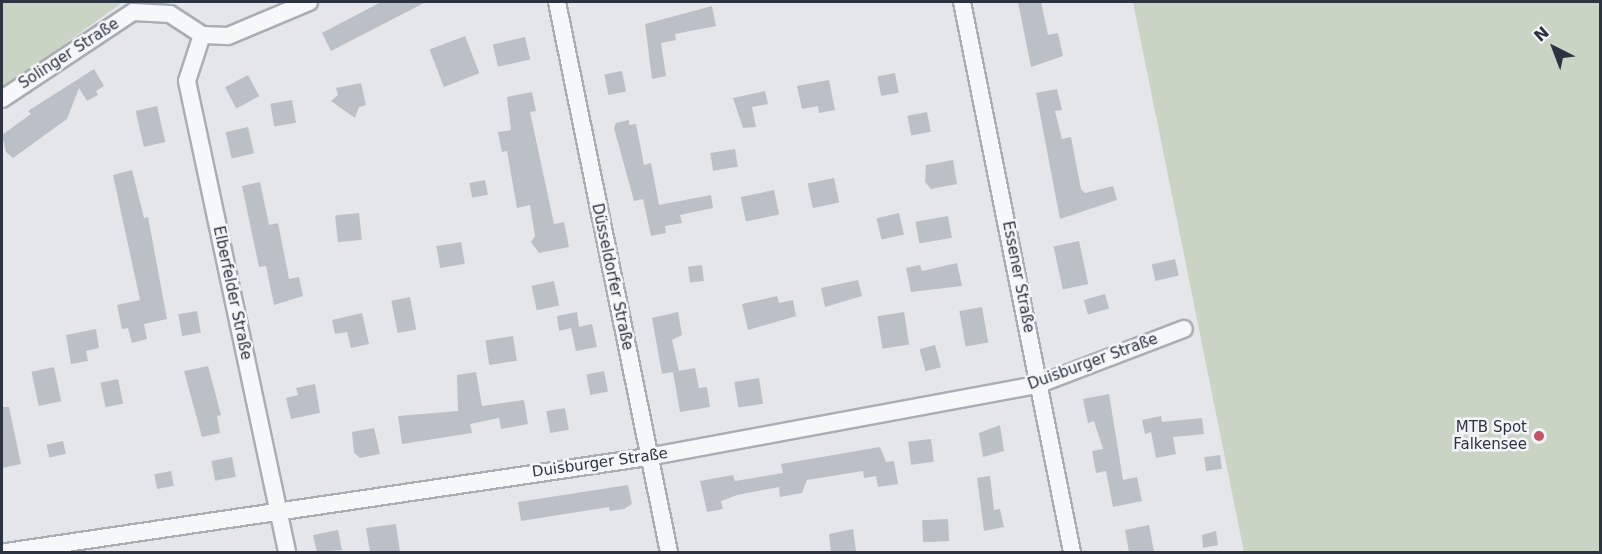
<!DOCTYPE html>
<html>
<head>
<meta charset="utf-8">
<style>
  body { margin:0 }
  #map { position:relative; width:1602px; height:554px; overflow:hidden; background:#e4e6ea; font-family:"DejaVu Sans",sans-serif }
  div>[style] { position:absolute }
  [style*='--x'] { left:calc(var(--x)*1px); top:calc(var(--y)*1px); width:calc(var(--w)*1px); rotate:calc(var(--a)*1deg) }
  .green>* { inset:0; background:#c9d4c5 }
  .building>* { inset:0; background:#bbc0c7; transform-origin:0 0 }
  .roads { filter:drop-shadow(2px 0 #a9adb4) drop-shadow(-2px 0 #a9adb4) drop-shadow(0 2px #a9adb4) drop-shadow(0 -2px #a9adb4) }
  .minor>* { height:16px; margin:-8px; padding:0 8px; transform-origin:8px; border-radius:8px; background:#f6f7f9 }
  .dots>* { width:16px; height:16px; translate:-50% -50%; box-sizing:border-box; border:3px solid #f3f5f8; border-radius:50% }
  span { translate:-50% -50%; white-space:nowrap; text-align:center; line-height:1.15; -webkit-text-stroke:5px #f3f5f8; paint-order:stroke }
  .street-label { font-size:15px; color:#2d3441 }
  .poi-label { font-size:15px; color:#2d3441 }
  .right { translate:-100% -50%; text-align:right }
  .frame { position:absolute; inset:0; border:3px solid #2d3441; pointer-events:none }
  .north { position:absolute; left:1524px; top:18px; width:60px; height:60px; -webkit-text-stroke:4px #f3f5f8; paint-order:stroke; rotate:318deg; font-size:16px; font-weight:700; line-height:24px; text-align:center; color:#2d3441 }
  .north::after { content:''; display:block; margin:auto; width:21px; height:27px; background:#2d3441; clip-path:polygon(50% 0,100% 100%,50% 72%,0 100%) }
</style>
</head>
<body>
<div id="map">
  <div class="green">
    <div style="clip-path:polygon(2px 2px,123px 2px,2px 89px)"></div>
    <div style="clip-path:polygon(1133px 2px,1600px 2px,1600px 552px,1244px 552px)"></div>
  </div>
  <div class="building">
    <div style="clip-path:polygon(381px 2px,426px 2px,331px 51px,322px 33px)"></div>
    <div style="clip-path:polygon(1018px 2px,1041px 2px,1048px 35px,1058px 33px,1063px 56px,1031px 67px)"></div>
    <div style="clip-path:polygon(712px 6px,716px 26px,675px 34px,676px 40px,661px 43px,666px 76px,652px 79px,645px 24px)"></div>
    <div style="left:465px;top:36px;width:40px;height:38px;rotate:69deg"></div>
    <div style="left:525px;top:37px;width:23px;height:33px;rotate:77deg"></div>
    <div style="clip-path:polygon(94px 69px,104px 86px,96px 91px,98px 95px,87px 101px,79px 88px,67px 119px,13px 158px,6px 152px,2px 135px,31px 114px,28px 111px)"></div>
    <div style="left:622px;top:71px;width:21px;height:18px;rotate:79deg"></div>
    <div style="left:895px;top:73px;width:20px;height:18px;rotate:79deg"></div>
    <div style="left:248px;top:75px;width:24px;height:26px;rotate:62deg"></div>
    <div style="clip-path:polygon(829px 80px,835px 110px,819px 113px,818px 106px,802px 109px,797px 86px)"></div>
    <div style="clip-path:polygon(361px 83px,366px 105px,359px 107px,355px 118px,331px 101px,338px 95px,336px 88px)"></div>
    <div style="clip-path:polygon(1057px 89px,1062px 110px,1055px 111px,1062px 139px,1071px 137px,1081px 189px,1085px 193px,1113px 186px,1117px 200px,1060px 219px,1036px 93px)"></div>
    <div style="clip-path:polygon(765px 91px,768px 104px,752px 107px,756px 127px,743px 128px,733px 98px)"></div>
    <div style="clip-path:polygon(532px 92px,536px 111px,530px 112px,554px 224px,564px 222px,569px 247px,539px 253px,531px 242px,535px 236px,530px 205px,517px 208px,507px 151px,502px 152px,498px 132px,511px 130px,507px 97px)"></div>
    <div style="left:292px;top:100px;width:23px;height:22px;rotate:80deg"></div>
    <div style="left:157px;top:106px;width:37px;height:22px;rotate:77deg"></div>
    <div style="left:927px;top:112px;width:20px;height:20px;rotate:79deg"></div>
    <div style="clip-path:polygon(629px 120px,629px 125px,636px 124px,644px 165px,651px 163px,659px 205px,711px 195px,713px 208px,680px 215px,682px 223px,665px 226px,666px 233px,651px 236px,643px 199px,634px 201px,614px 128px,616px 123px)"></div>
    <div style="left:248px;top:127px;width:27px;height:23px;rotate:77deg"></div>
    <div style="left:735px;top:149px;width:18px;height:25px;rotate:81deg"></div>
    <div style="clip-path:polygon(953px 160px,957px 184px,931px 189px,925px 182px,926px 165px)"></div>
    <div style="clip-path:polygon(132px 170px,144px 218px,148px 217px,167px 319px,144px 324px,147px 339px,132px 343px,128px 328px,122px 329px,117px 305px,140px 300px,113px 175px)"></div>
    <div style="left:834px;top:178px;width:25px;height:27px;rotate:78deg"></div>
    <div style="left:485px;top:180px;width:15px;height:16px;rotate:79deg"></div>
    <div style="clip-path:polygon(260px 182px,269px 225px,278px 223px,289px 279px,299px 277px,303px 296px,274px 305px,266px 266px,259px 267px,242px 186px)"></div>
    <div style="left:774px;top:190px;width:25px;height:34px;rotate:78deg"></div>
    <div style="left:359px;top:213px;width:27px;height:24px;rotate:84deg"></div>
    <div style="left:899px;top:213px;width:22px;height:23px;rotate:77deg"></div>
    <div style="left:948px;top:216px;width:22px;height:33px;rotate:80deg"></div>
    <div style="left:1079px;top:241px;width:44px;height:26px;rotate:78deg"></div>
    <div style="left:461px;top:242px;width:22px;height:25px;rotate:80deg"></div>
    <div style="left:1175px;top:259px;width:17px;height:24px;rotate:77deg"></div>
    <div style="clip-path:polygon(957px 263px,962px 286px,911px 292px,906px 268px,920px 265px,922px 271px)"></div>
    <div style="left:702px;top:265px;width:16px;height:14px;rotate:83deg"></div>
    <div style="clip-path:polygon(858px 280px,862px 296px,825px 307px,821px 288px)"></div>
    <div style="left:554px;top:281px;width:25px;height:23px;rotate:78deg"></div>
    <div style="left:1105px;top:294px;width:15px;height:22px;rotate:74deg"></div>
    <div style="clip-path:polygon(777px 296px,779px 303px,793px 300px,796px 316px,748px 330px,742px 304px)"></div>
    <div style="left:410px;top:297px;width:33px;height:19px;rotate:79deg"></div>
    <div style="left:982px;top:307px;width:36px;height:23px;rotate:80deg"></div>
    <div style="left:197px;top:311px;width:22px;height:19px;rotate:80deg"></div>
    <div style="clip-path:polygon(577px 312px,579px 327px,592px 324px,597px 347px,576px 351px,571px 328px,559px 331px,557px 316px)"></div>
    <div style="clip-path:polygon(678px 312px,682px 335px,672px 340px,679px 371px,662px 374px,652px 318px)"></div>
    <div style="left:904px;top:312px;width:33px;height:27px;rotate:81deg"></div>
    <div style="clip-path:polygon(362px 313px,369px 344px,351px 348px,347px 332px,335px 334px,332px 320px)"></div>
    <div style="clip-path:polygon(96px 329px,99px 348px,86px 351px,88px 361px,71px 364px,66px 335px)"></div>
    <div style="left:513px;top:336px;width:25px;height:28px;rotate:81deg"></div>
    <div style="left:935px;top:345px;width:23px;height:16px;rotate:75deg"></div>
    <div style="clip-path:polygon(208px 366px,221px 415px,217px 416px,220px 433px,202px 437px,184px 371px)"></div>
    <div style="left:54px;top:367px;width:35px;height:23px;rotate:78deg"></div>
    <div style="clip-path:polygon(695px 368px,699px 388px,707px 387px,710px 407px,680px 412px,673px 372px)"></div>
    <div style="left:604px;top:371px;width:21px;height:18px;rotate:79deg"></div>
    <div style="clip-path:polygon(476px 372px,482px 406px,524px 400px,528px 424px,501px 429px,499px 418px,470px 424px,472px 433px,402px 444px,398px 416px,458px 411px,457px 375px)"></div>
    <div style="left:759px;top:378px;width:26px;height:25px;rotate:81deg"></div>
    <div style="left:118px;top:379px;width:25px;height:18px;rotate:78deg"></div>
    <div style="clip-path:polygon(315px 384px,320px 413px,291px 419px,286px 398px,298px 395px,296px 388px)"></div>
    <div style="clip-path:polygon(1109px 394px,1123px 480px,1137px 477px,1142px 501px,1113px 507px,1106px 471px,1096px 473px,1092px 451px,1103px 449px,1094px 421px,1088px 423px,1083px 399px)"></div>
    <div style="clip-path:polygon(2px 407px,9px 407px,21px 464px,2px 468px)"></div>
    <div style="left:565px;top:408px;width:22px;height:19px;rotate:80deg"></div>
    <div style="clip-path:polygon(1161px 416px,1162px 422px,1202px 418px,1204px 434px,1173px 437px,1176px 454px,1156px 458px,1151px 432px,1145px 434px,1142px 420px)"></div>
    <div style="clip-path:polygon(1000px 425px,1004px 451px,983px 457px,979px 433px)"></div>
    <div style="clip-path:polygon(374px 428px,380px 454px,360px 458px,354px 453px,352px 432px)"></div>
    <div style="left:931px;top:439px;width:23px;height:23px;rotate:83deg"></div>
    <div style="left:63px;top:441px;width:13px;height:17px;rotate:77deg"></div>
    <div style="clip-path:polygon(880px 447px,886px 462px,894px 461px,898px 484px,878px 487px,876px 476px,864px 478px,863px 471px,807px 480px,802px 493px,780px 497px,779px 487px,737px 495px,721px 501px,723px 509px,707px 512px,700px 481px,733px 475px,735px 481px,783px 473px,781px 464px)"></div>
    <div style="left:1220px;top:455px;width:14px;height:16px;rotate:82deg"></div>
    <div style="left:232px;top:457px;width:20px;height:21px;rotate:79deg"></div>
    <div style="left:171px;top:471px;width:15px;height:17px;rotate:79deg"></div>
    <div style="clip-path:polygon(990px 476px,994px 510px,1000px 509px,1004px 527px,984px 531px,977px 478px)"></div>
    <div style="clip-path:polygon(628px 485px,632px 504px,624px 509px,610px 511px,609px 507px,521px 521px,518px 502px)"></div>
    <div style="left:948px;top:519px;width:22px;height:26px;rotate:87deg"></div>
    <div style="clip-path:polygon(396px 524px,400px 552px,370px 552px,366px 528px)"></div>
    <div style="clip-path:polygon(1149px 525px,1154px 552px,1129px 552px,1125px 530px)"></div>
    <div style="clip-path:polygon(853px 529px,856px 551px,831px 552px,829px 534px)"></div>
    <div style="clip-path:polygon(338px 530px,342px 550px,317px 552px,313px 535px)"></div>
    <div style="clip-path:polygon(1216px 531px,1218px 545px,1203px 548px,1202px 535px)"></div>
  </div>
  <div class="roads">
    <div class="minor">
      <div style="--x:557;--y:2;--w:561;--a:78.49"></div>
      <div style="--x:962;--y:2;--w:561;--a:78.69"></div>
      <div style="--x:202;--y:35;--w:48;--a:108.1"></div>
      <div style="--x:187;--y:81;--w:481;--a:78"></div>
      <div style="--x:202;--y:35;--w:26;--a:2"></div>
      <div style="--x:228;--y:36;--w:88;--a:-22.8"></div>
      <div style="--x:2;--y:99;--w:157;--a:-33.6"></div>
      <div style="--x:133;--y:12;--w:37;--a:3"></div>
      <div style="--x:170;--y:14;--w:38;--a:33"></div>
      <div style="--x:6;--y:552;--w:649;--a:-8.42"></div>
      <div style="--x:648;--y:457;--w:396;--a:-10.5"></div>
      <div style="--x:1037;--y:385;--w:157;--a:-20.9"></div>
    </div>
  </div>
  <div class="dots">
    <div style="left:1539px;top:436px;background:#c45465"></div>
  </div>
  <div class="street-label">
    <span style="left:69px;top:54px;rotate:-33deg">Solinger Straße</span>
    <span style="left:612px;top:277px;rotate:78deg">Düsseldorfer Straße</span>
    <span style="left:1018px;top:277px;rotate:79deg">Essener Straße</span>
    <span style="left:232px;top:293px;rotate:78deg">Elberfelder Straße</span>
    <span style="left:1093px;top:362px;rotate:-20deg">Duisburger Straße</span>
    <span style="left:600px;top:463px;rotate:-8deg">Duisburger Straße</span>
  </div>
  <div class="poi-label">
    <span class="right" style="left:1527px;top:436px">MTB Spot<br>Falkensee</span>
  </div>
  <div class="frame"></div>
  <div class="north">N</div>
</div>
</body>
</html>
